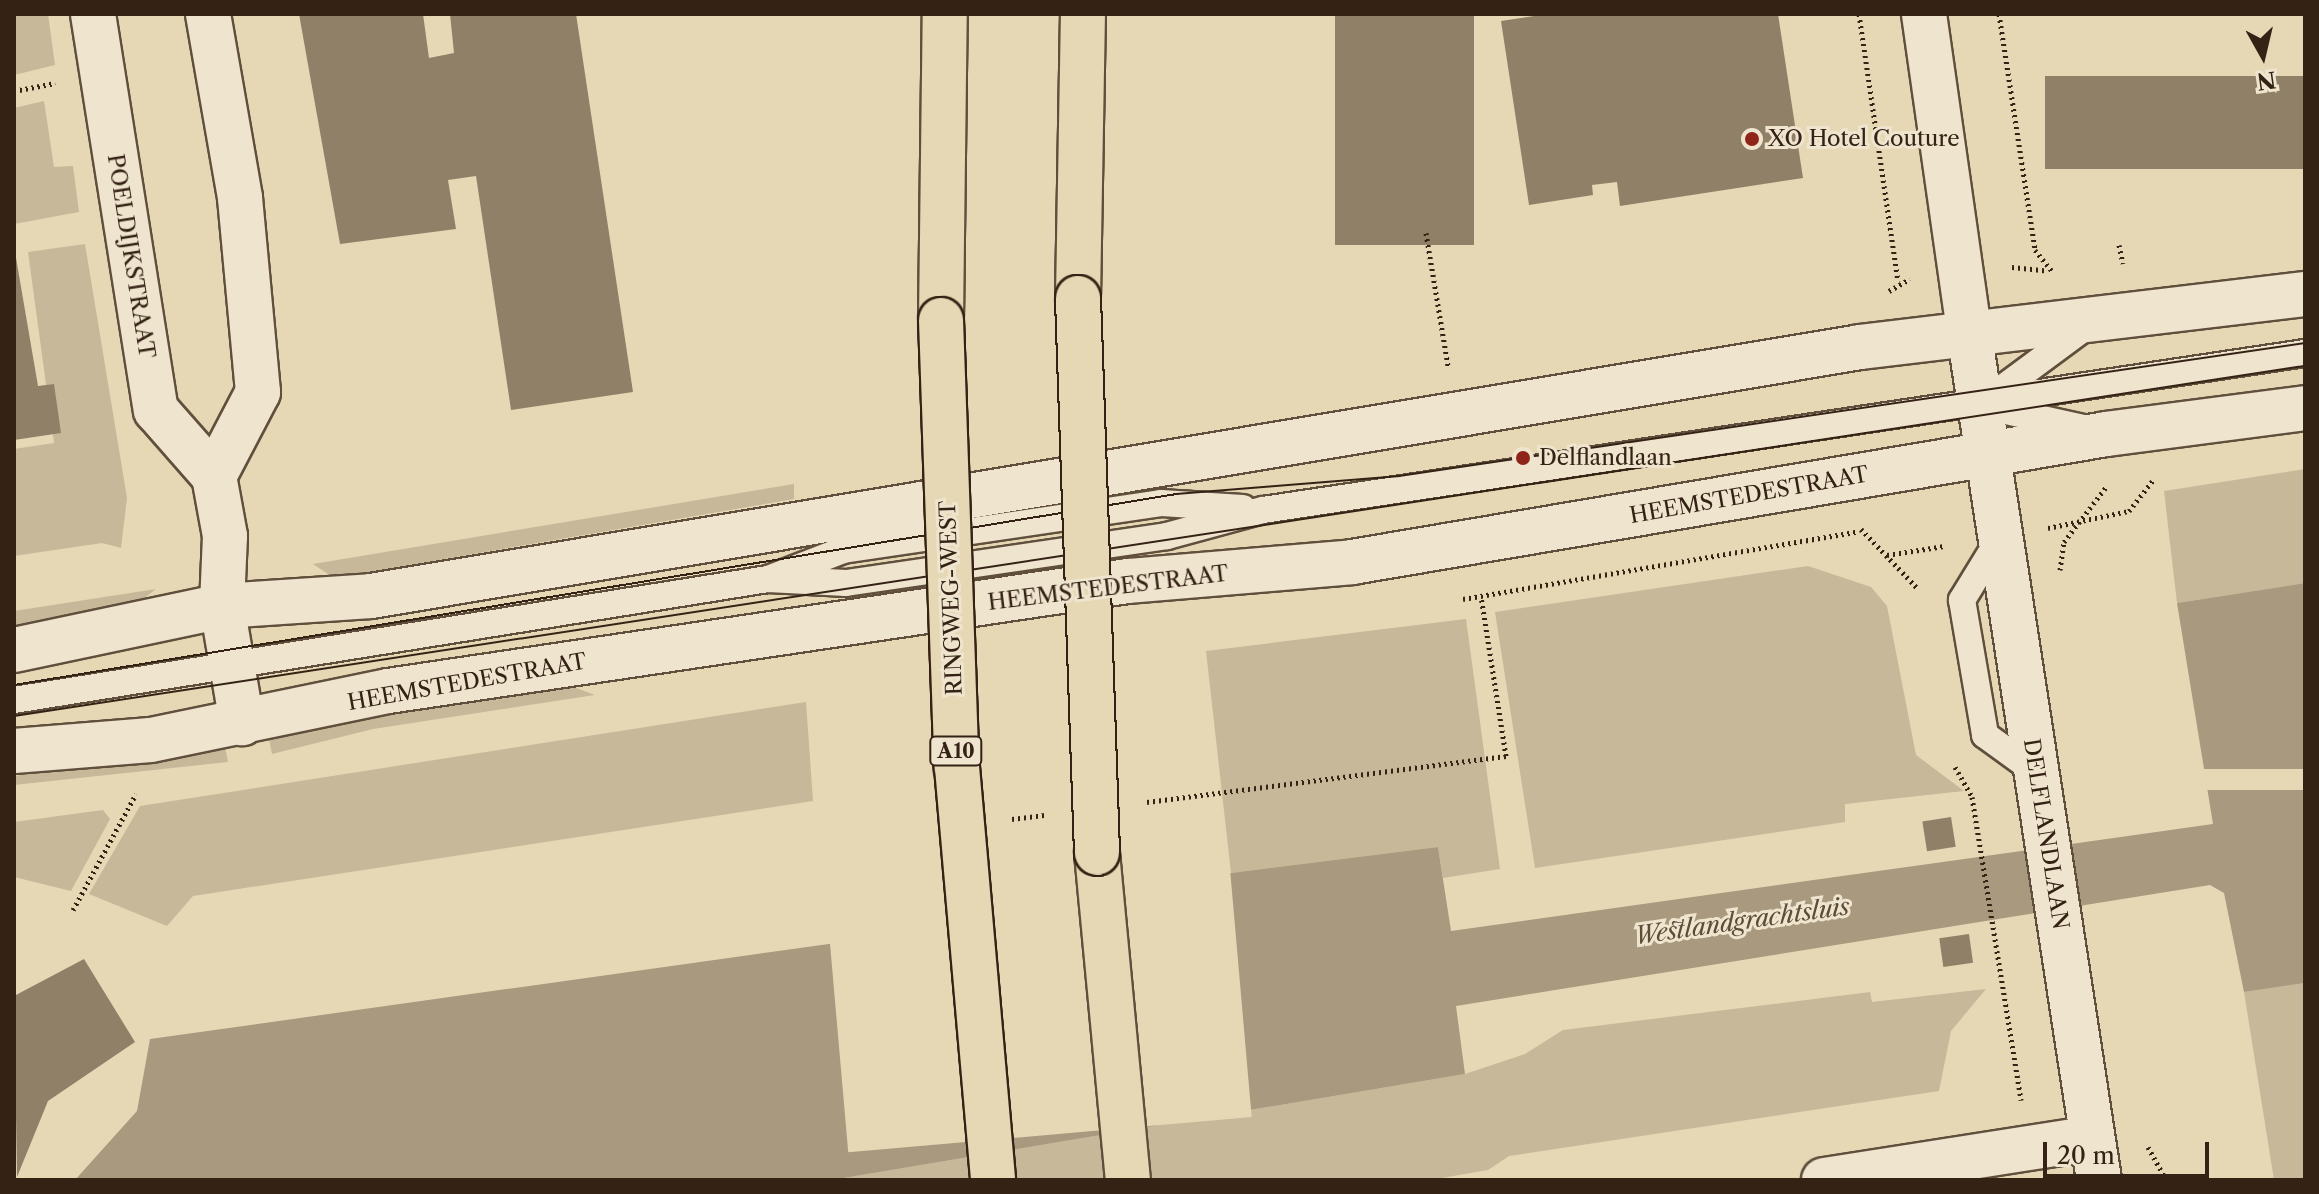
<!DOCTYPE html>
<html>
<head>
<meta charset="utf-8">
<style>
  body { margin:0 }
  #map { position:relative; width:2319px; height:1194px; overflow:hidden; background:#e6d7b5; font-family:"Libre Caslon Text",serif }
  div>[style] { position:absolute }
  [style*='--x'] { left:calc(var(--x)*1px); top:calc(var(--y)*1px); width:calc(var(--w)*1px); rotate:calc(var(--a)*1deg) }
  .green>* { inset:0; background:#c8b89a }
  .water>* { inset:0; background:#a9997e }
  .pier>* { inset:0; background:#e6d7b5; transform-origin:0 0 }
  .building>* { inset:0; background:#918068; transform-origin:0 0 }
  .path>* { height:5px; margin-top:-2.5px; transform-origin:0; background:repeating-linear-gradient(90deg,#342214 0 2px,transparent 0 6px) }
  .roads { filter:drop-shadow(2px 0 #604f3c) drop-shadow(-2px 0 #604f3c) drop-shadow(0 2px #604f3c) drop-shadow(0 -2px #604f3c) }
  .service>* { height:26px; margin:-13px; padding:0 13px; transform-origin:13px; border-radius:13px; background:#efe5cf }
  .minor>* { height:44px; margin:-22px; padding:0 22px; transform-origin:22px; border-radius:22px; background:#efe5cf }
  .tertiary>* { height:44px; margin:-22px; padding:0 22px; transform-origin:22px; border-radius:22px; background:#efe5cf }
  .motorway>* { height:44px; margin:-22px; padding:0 22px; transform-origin:22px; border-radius:22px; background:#e6d7b5 }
  .tram>* { height:2px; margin:-1px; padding:0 1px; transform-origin:1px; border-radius:1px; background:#342214 }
  .bridges { filter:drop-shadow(2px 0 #342214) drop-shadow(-2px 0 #342214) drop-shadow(0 2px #342214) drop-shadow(0 -2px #342214) }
  .motorway-bridge>* { height:44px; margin:-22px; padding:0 22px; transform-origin:22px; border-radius:22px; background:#e6d7b5 }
  .dots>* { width:22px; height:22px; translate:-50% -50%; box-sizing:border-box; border:4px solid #efe5cf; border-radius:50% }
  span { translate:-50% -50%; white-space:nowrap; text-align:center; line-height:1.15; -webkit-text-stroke:6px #efe5cf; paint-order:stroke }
  .shield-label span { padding:2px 6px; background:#efe5cf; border:2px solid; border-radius:6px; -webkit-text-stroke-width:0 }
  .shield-label { font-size:20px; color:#342214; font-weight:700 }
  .poi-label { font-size:22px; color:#342214 }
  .left { translate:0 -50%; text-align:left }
  .street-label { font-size:22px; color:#342214 }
  .water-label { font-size:24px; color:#5d4c39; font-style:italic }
  .frame { position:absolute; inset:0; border:16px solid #342214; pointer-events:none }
  .north { position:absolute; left:2223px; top:16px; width:80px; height:80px; -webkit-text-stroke:6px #efe5cf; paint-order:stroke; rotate:172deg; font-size:22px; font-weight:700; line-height:32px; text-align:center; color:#342214 }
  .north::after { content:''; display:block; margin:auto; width:28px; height:36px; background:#342214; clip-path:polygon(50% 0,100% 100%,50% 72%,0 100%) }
  .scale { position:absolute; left:2043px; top:1142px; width:166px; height:36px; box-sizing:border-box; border:4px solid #342214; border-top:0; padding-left:10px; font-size:24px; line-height:28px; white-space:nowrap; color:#342214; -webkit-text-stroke:6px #efe5cf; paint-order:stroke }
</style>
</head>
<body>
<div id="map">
  <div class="green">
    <div style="clip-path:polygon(14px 14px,48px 14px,55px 65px,14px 75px)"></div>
    <div style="clip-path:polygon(44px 101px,54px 167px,73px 166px,79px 212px,14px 224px,14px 108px)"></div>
    <div style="clip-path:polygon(85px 244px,127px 498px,121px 548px,102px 543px,14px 556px,14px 449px,54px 443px,28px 252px)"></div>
    <div style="clip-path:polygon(2305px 469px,2305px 583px,2177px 603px,2164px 491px)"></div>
    <div style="clip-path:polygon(794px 484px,794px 499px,334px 578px,313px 564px)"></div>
    <div style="clip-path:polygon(1808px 566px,1871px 587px,1887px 606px,1916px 755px,1964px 791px,1845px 804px,1845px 822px,1535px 868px,1495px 612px)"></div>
    <div style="clip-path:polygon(156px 589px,130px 609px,14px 628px,14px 611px)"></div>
    <div style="clip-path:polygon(1466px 619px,1500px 869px,1443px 878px,1438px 847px,1231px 873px,1206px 651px)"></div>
    <div style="clip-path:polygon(568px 685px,595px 695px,373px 729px,272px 754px,269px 739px,351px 719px)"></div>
    <div style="clip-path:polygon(806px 702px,813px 801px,193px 896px,167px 926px,89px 894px,140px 806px)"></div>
    <div style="clip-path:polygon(225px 747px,228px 762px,14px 785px,14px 776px)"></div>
    <div style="clip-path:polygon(103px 810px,110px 819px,71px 891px,14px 877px,14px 822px)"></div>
    <div style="clip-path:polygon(2305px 983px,2305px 1180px,2274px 1180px,2244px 992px)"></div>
    <div style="clip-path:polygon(1986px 989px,1951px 1031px,1939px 1091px,1509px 1156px,1488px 1170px,1430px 1180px,832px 1180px,1465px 1074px,1525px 1054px,1563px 1030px,1870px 992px,1872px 1002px)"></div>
  </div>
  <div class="water">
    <div style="clip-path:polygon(2305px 583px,2305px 983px,2244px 992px,2224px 893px,2210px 885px,1456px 1006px,1465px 1074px,832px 1180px,75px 1180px,137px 1111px,150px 1039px,836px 943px,1231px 873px,1438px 847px,1451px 931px,2213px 824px,2177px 603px)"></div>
  </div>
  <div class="pier">
    <div style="left:2305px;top:769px;width:21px;height:104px;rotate:90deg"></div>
    <div style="left:1230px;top:869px;width:249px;height:405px;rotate:85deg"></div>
  </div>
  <div class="building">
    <div style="clip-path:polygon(299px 14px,423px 14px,429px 58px,454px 53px,450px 14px,576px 14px,633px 392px,511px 410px,476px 176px,448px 180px,456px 229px,340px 244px)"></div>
    <div style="left:1335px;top:14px;width:139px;height:231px"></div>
    <div style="clip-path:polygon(1548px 14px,1778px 14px,1803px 178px,1620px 206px,1617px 182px,1592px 185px,1593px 195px,1529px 205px,1501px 21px)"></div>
    <div style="left:2305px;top:76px;width:93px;height:260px;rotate:90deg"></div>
    <div style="clip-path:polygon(14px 246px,38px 386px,54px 384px,61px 433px,14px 440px)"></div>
    <div style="left:1951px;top:817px;width:30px;height:29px;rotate:81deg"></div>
    <div style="left:1969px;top:934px;width:29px;height:30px;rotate:82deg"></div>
    <div style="clip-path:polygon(84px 959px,135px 1042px,48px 1101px,17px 1177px,14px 996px)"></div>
  </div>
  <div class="path">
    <div style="--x:1859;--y:14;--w:270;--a:81.7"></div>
    <div style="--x:1999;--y:14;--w:239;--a:81.3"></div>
    <div style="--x:2035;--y:250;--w:28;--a:51"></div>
    <div style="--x:14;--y:91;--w:42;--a:-11"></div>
    <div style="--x:1426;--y:233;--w:135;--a:80.6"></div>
    <div style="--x:2119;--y:245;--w:19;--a:78"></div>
    <div style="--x:2012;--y:267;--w:36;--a:6"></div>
    <div style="--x:1889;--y:291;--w:24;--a:-30"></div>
    <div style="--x:2048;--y:528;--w:83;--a:-11.9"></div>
    <div style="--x:2129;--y:511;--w:39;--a:-52"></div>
    <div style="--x:1861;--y:529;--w:84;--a:46.4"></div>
    <div style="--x:1887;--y:555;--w:58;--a:-9"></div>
    <div style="--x:2060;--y:570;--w:28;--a:-82"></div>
    <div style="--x:2064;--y:542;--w:69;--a:-52.6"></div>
    <div style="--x:1463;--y:599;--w:402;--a:-9.7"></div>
    <div style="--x:1955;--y:767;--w:34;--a:60"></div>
    <div style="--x:1972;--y:797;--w:307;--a:80.8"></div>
    <div style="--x:1147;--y:802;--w:362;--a:-7.3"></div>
    <div style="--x:1506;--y:756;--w:161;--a:-98.9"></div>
    <div style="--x:1012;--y:819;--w:34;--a:-7"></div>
    <div style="--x:73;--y:910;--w:132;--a:-61.5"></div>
    <div style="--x:2148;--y:1147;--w:38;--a:61"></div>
  </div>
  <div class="roads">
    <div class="service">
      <div style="--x:1988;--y:399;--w:124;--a:-36.5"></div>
      <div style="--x:1997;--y:409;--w:93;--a:12.4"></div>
      <div style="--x:2000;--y:538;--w:73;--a:121.5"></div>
      <div style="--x:1962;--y:600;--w:137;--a:80.3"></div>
      <div style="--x:1985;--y:735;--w:63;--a:36"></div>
      <div style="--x:768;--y:579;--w:78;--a:2.9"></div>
      <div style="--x:846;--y:583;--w:324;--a:-8.3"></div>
      <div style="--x:1167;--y:536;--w:99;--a:-15.2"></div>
      <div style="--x:1263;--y:510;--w:1054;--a:-8.57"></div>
      <div style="--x:14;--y:700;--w:764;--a:-9.12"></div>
      <div style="--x:768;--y:579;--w:80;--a:-21.1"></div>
      <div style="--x:843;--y:550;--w:321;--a:-8.4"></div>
      <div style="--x:1161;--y:503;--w:82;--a:3.5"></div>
    </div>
    <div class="minor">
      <div style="--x:93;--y:14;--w:401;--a:81"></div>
      <div style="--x:156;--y:410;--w:88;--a:48.7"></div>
      <div style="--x:214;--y:476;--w:61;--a:79.6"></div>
      <div style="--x:225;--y:536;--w:70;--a:92.5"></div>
      <div style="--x:222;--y:606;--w:119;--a:80.3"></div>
      <div style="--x:208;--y:14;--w:187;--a:80.1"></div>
      <div style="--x:240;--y:198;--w:195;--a:84.7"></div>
      <div style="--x:258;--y:392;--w:95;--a:117.6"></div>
      <div style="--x:1924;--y:14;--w:321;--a:81.9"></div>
      <div style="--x:1824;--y:1180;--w:271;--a:-8.9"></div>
    </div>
    <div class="tertiary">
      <div style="--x:1969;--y:332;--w:858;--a:81.28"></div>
      <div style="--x:14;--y:650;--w:213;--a:-11.9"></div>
      <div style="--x:222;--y:606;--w:149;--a:-3.8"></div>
      <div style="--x:371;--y:596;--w:1510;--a:-9.49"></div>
      <div style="--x:1860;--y:347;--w:448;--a:-6.8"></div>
      <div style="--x:14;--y:751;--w:137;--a:-4.6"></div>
      <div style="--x:151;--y:740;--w:242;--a:-11.7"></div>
      <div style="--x:388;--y:691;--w:748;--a:-8.46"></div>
      <div style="--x:1128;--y:581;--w:225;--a:-4.8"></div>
      <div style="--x:1352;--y:562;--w:765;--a:-9.63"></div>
      <div style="--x:2106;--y:434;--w:201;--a:-7.4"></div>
    </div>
    <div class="motorway">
      <div style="--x:1078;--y:298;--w:284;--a:-89"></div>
      <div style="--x:941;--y:320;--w:306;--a:-89.3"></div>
      <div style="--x:1097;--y:853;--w:328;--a:84.6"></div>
    </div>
  </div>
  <div class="tram">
    <div style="--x:14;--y:685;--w:1179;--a:-9.33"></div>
    <div style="--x:1177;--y:494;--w:223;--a:-4.6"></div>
    <div style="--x:1399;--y:476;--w:916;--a:-8.35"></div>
    <div style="--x:14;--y:716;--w:2318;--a:-8.69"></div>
  </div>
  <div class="bridges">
    <div class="motorway-bridge">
      <div style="--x:1078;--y:298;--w:555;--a:88.04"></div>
      <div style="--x:941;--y:320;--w:447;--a:88"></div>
      <div style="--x:957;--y:767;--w:415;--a:85"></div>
    </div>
  </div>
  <div class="dots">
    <div style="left:1752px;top:139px;background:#8f2418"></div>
    <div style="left:1523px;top:458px;background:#8f2418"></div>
  </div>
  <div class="shield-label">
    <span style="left:956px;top:751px">A10</span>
  </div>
  <div class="poi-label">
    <span class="left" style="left:1768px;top:139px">XO Hotel Couture</span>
    <span class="left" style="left:1539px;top:458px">Delflandlaan</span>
  </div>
  <div class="street-label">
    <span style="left:131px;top:256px;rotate:81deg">POELDIJKSTRAAT</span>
    <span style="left:1749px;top:495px;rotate:-10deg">HEEMSTEDESTRAAT</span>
    <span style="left:1108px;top:588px;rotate:-7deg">HEEMSTEDESTRAAT</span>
    <span style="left:951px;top:598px;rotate:-92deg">RINGWEG-WEST</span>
    <span style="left:467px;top:682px;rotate:-10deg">HEEMSTEDESTRAAT</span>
    <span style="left:2046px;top:834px;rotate:81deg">DELFLANDLAAN</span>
  </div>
  <div class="water-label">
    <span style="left:1742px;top:921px;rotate:-8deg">Westlandgrachtsluis</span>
  </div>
  <div class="frame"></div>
  <div class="north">N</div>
  <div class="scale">20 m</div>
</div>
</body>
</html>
